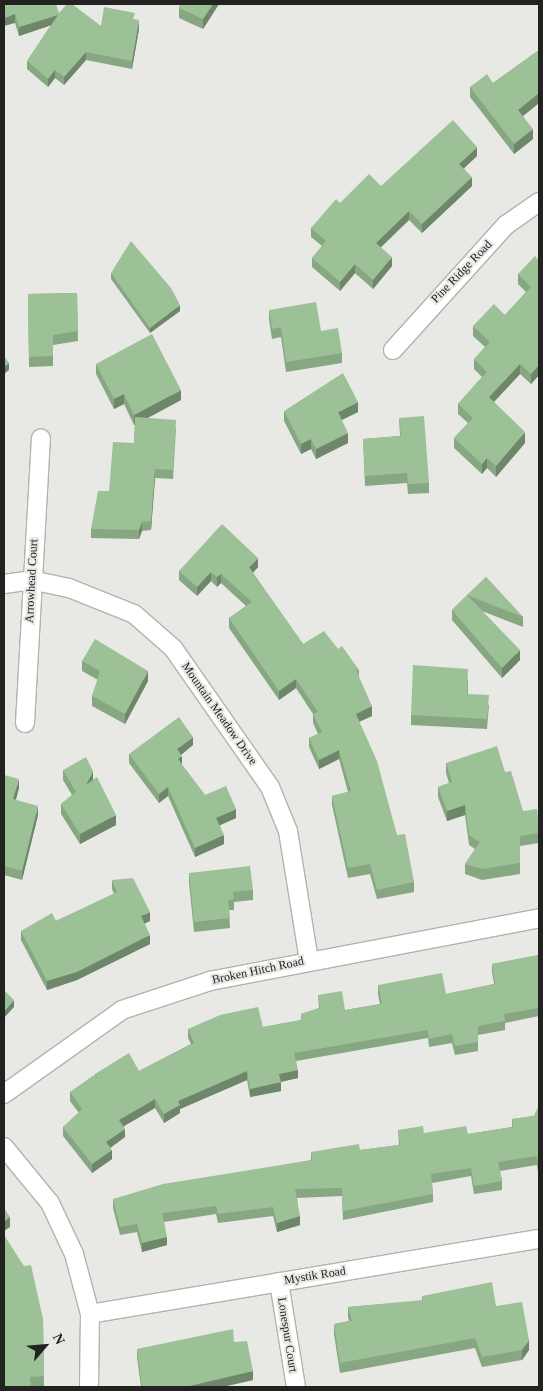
<!DOCTYPE html>
<html>
<head>
<meta charset="utf-8">
<style>
  body { margin:0 }
  #map { position:relative; width:543px; height:1391px; overflow:hidden; background:#e8e9e5; font-family:Georgia,serif }
  div>[style] { position:absolute }
  [style*='--x'] { left:calc(var(--x)*1px); top:calc(var(--y)*1px); width:calc(var(--w)*1px); rotate:calc(var(--a)*1deg) }
  .roads { filter:drop-shadow(1px 0 #b2b3af) drop-shadow(-1px 0 #b2b3af) drop-shadow(0 1px #b2b3af) drop-shadow(0 -1px #b2b3af) }
  .street>* { height:18px; margin:-9px; padding:0 9px; transform-origin:9px; border-radius:9px; background:#fff }
  .wall>* { inset:0; background:#87a682 }
  .shaded-wall>* { inset:0; background:#6e876a }
  .building>* { inset:0; background:#9dc197 }
  span { translate:-50% -50%; white-space:nowrap; text-align:center; line-height:1.15; -webkit-text-stroke:4px #e8e9e5; paint-order:stroke }
  .street-label { font-size:12px; color:#222221 }
  .frame { position:absolute; inset:0; border:5px solid #222221; pointer-events:none }
  .north { position:absolute; left:20px; top:1321px; width:50px; height:50px; -webkit-text-stroke:4px #e8e9e5; paint-order:stroke; rotate:63deg; font-size:14px; font-weight:700; line-height:20px; text-align:center; color:#222221 }
  .north::after { content:''; display:block; margin:auto; width:18px; height:22px; background:#222221; clip-path:polygon(50% 0,100% 100%,50% 72%,0 100%) }
</style>
</head>
<body>
<div id="map">
  <div class="roads">
    <div class="street">
      <div style="--x:393;--y:350;--w:169;--a:-47.9"></div>
      <div style="--x:506;--y:225;--w:40;--a:-34.9"></div>
      <div style="--x:4;--y:584;--w:27;--a:-8"></div>
      <div style="--x:31;--y:580;--w:39;--a:12"></div>
      <div style="--x:69;--y:588;--w:70;--a:21.8"></div>
      <div style="--x:134;--y:614;--w:52;--a:41.1"></div>
      <div style="--x:173;--y:648;--w:169;--a:55.1"></div>
      <div style="--x:270;--y:787;--w:48;--a:67.8"></div>
      <div style="--x:288;--y:831;--w:131;--a:80.8"></div>
      <div style="--x:25;--y:723;--w:285;--a:-86.8"></div>
      <div style="--x:4;--y:1094;--w:145;--a:-35.4"></div>
      <div style="--x:122;--y:1010;--w:93;--a:-18.2"></div>
      <div style="--x:210;--y:981;--w:335;--a:-10.8"></div>
      <div style="--x:4;--y:1147;--w:72;--a:50.6"></div>
      <div style="--x:50;--y:1203;--w:56;--a:64.8"></div>
      <div style="--x:74;--y:1254;--w:62;--a:75.1"></div>
      <div style="--x:90;--y:1314;--w:73;--a:90.8"></div>
      <div style="--x:279;--y:1282;--w:106;--a:80.8"></div>
      <div style="--x:90;--y:1314;--w:455;--a:-9.5"></div>
    </div>
  </div>
  <div class="wall">
    <div style="clip-path:polygon(4px 4px,59px 13px,101px 26px,135px 20px,139px 29px,132px 69px,86px 60px,64px 85px,55px 78px,48px 87px,27px 69px,27px 61px,51px 25px,19px 36px,15px 23px)"></div>
    <div style="clip-path:polygon(179px 4px,219px 4px,203px 29px,179px 18px,179px 8px,180px 4px)"></div>
    <div style="clip-path:polygon(539px 50px,539px 103px,523px 116px,533px 139px,514px 154px,470px 97px,470px 87px,493px 83px)"></div>
    <div style="clip-path:polygon(477px 156px,464px 168px,472px 186px,422px 233px,409px 220px,381px 247px,392px 266px,373px 289px,355px 273px,340px 291px,312px 267px,312px 258px,322px 246px,311px 237px,311px 228px,340px 203px,381px 186px)"></div>
    <div style="clip-path:polygon(539px 261px,539px 375px,531px 384px,520px 374px,494px 402px,525px 443px,496px 477px,487px 468px,482px 474px,454px 448px,454px 438px,468px 423px,458px 414px,458px 404px,482px 377px,474px 369px,474px 359px,485px 347px,473px 336px,473px 326px,505px 315px,526px 292px,518px 284px,518px 274px)"></div>
    <div style="clip-path:polygon(111px 273px,180px 311px,150px 333px,111px 279px)"></div>
    <div style="clip-path:polygon(77px 293px,78px 341px,53px 345px,53px 366px,29px 367px,28px 294px)"></div>
    <div style="clip-path:polygon(269px 310px,321px 331px,342px 353px,342px 363px,286px 372px,281px 337px,272px 339px,269px 320px)"></div>
    <div style="clip-path:polygon(96px 364px,181px 400px,148px 418px,176px 428px,173px 479px,155px 478px,151px 530px,142px 531px,139px 539px,91px 538px,91px 529px,109px 491px,134px 443px,135px 425px,134px 425px,124px 404px,114px 409px,96px 374px)"></div>
    <div style="clip-path:polygon(284px 411px,358px 412px,341px 420px,348px 443px,316px 459px,311px 449px,301px 454px,284px 421px)"></div>
    <div style="clip-path:polygon(399px 418px,429px 483px,429px 493px,408px 494px,407px 483px,365px 486px,363px 439px,400px 436px)"></div>
    <div style="clip-path:polygon(258px 567px,253px 573px,303px 644px,338px 649px,359px 670px,359px 678px,372px 716px,359px 722px,397px 835px,414px 882px,414px 892px,377px 899px,370px 874px,348px 878px,332px 805px,332px 796px,348px 792px,339px 759px,319px 769px,309px 747px,309px 738px,318px 734px,313px 723px,313px 714px,296px 688px,279px 700px,229px 628px,229px 618px,246px 606px,221px 583px,217px 587px,211px 581px,197px 596px,179px 580px,179px 571px)"></div>
    <div style="clip-path:polygon(486px 577px,523px 617px,523px 627px,482px 611px,520px 660px,502px 678px,452px 620px,452px 610px)"></div>
    <div style="clip-path:polygon(82px 661px,148px 681px,125px 724px,92px 706px,92px 696px,98px 680px,82px 671px)"></div>
    <div style="clip-path:polygon(468px 679px,468px 694px,489px 705px,487px 729px,411px 725px,411px 715px)"></div>
    <div style="clip-path:polygon(193px 745px,181px 755px,182px 765px,205px 795px,236px 818px,220px 825px,224px 844px,195px 857px,168px 796px,159px 803px,129px 763px,129px 754px)"></div>
    <div style="clip-path:polygon(446px 763px,505px 772px,523px 811px,539px 825px,539px 843px,520px 846px,520px 874px,482px 880px,465px 874px,465px 864px,475px 849px,469px 845px,465px 815px,447px 821px,438px 797px,438px 787px,449px 783px,446px 773px)"></div>
    <div style="clip-path:polygon(63px 770px,93px 779px,116px 825px,80px 844px,61px 814px,61px 804px,72px 795px,63px 780px)"></div>
    <div style="clip-path:polygon(4px 775px,19px 788px,16px 800px,38px 815px,22px 880px,4px 875px)"></div>
    <div style="clip-path:polygon(189px 873px,253px 890px,253px 900px,234px 902px,234px 910px,229px 910px,230px 928px,194px 932px,189px 883px)"></div>
    <div style="clip-path:polygon(112px 880px,150px 921px,144px 924px,150px 944px,77px 980px,47px 990px,21px 940px,21px 931px,56px 921px,114px 894px,112px 889px)"></div>
    <div style="clip-path:polygon(539px 955px,539px 1016px,505px 1023px,505px 1030px,478px 1035px,478px 1051px,455px 1055px,452px 1043px,429px 1047px,428px 1038px,296px 1061px,298px 1078px,281px 1082px,281px 1091px,250px 1097px,247px 1080px,180px 1109px,180px 1113px,164px 1123px,155px 1108px,124px 1126px,125px 1137px,110px 1148px,112px 1159px,92px 1173px,63px 1136px,63px 1127px,79px 1113px,70px 1101px,70px 1092px,95px 1077px,95px 1074px,139px 1071px,191px 1044px,188px 1038px,188px 1029px,263px 1027px,301px 1020px,301px 1014px,319px 1008px,318px 995px,345px 1010px,380px 1004px,378px 994px,378px 985px,446px 994px,494px 984px,492px 972px,492px 964px)"></div>
    <div style="clip-path:polygon(539px 1107px,539px 1180px,537px 1165px,500px 1171px,502px 1181px,502px 1190px,474px 1194px,471px 1176px,432px 1183px,433px 1194px,433px 1202px,343px 1220px,342px 1196px,297px 1198px,300px 1225px,277px 1232px,273px 1216px,218px 1223px,216px 1214px,164px 1222px,167px 1245px,142px 1252px,137px 1232px,120px 1235px,113px 1208px,113px 1199px,311px 1160px,311px 1152px,360px 1150px,399px 1145px,398px 1130px,424px 1133px,468px 1134px,512px 1127px,512px 1119px,534px 1116px)"></div>
    <div style="clip-path:polygon(422px 1296px,496px 1306px,529px 1350px,522px 1360px,482px 1367px,475px 1348px,340px 1373px,334px 1334px,334px 1324px,349px 1321px,348px 1317px,348px 1307px,422px 1301px)"></div>
    <div style="clip-path:polygon(43px 1319px,44px 1386px,4px 1387px)"></div>
    <div style="clip-path:polygon(234px 1342px,253px 1380px,222px 1387px,141px 1387px,137px 1357px,137px 1349px)"></div>
  </div>
  <div class="shaded-wall">
    <div style="clip-path:polygon(213px 4px,219px 4px,203px 29px,203px 19px)"></div>
    <div style="clip-path:polygon(15px 14px,15px 23px,4px 26px,4px 18px)"></div>
    <div style="clip-path:polygon(58px 15px,58px 23px,19px 36px,19px 27px)"></div>
    <div style="clip-path:polygon(139px 20px,139px 29px,132px 69px,132px 61px)"></div>
    <div style="clip-path:polygon(86px 52px,86px 60px,64px 85px,64px 77px)"></div>
    <div style="clip-path:polygon(55px 70px,55px 78px,48px 87px,48px 79px)"></div>
    <div style="clip-path:polygon(539px 93px,539px 103px,518px 120px,518px 110px)"></div>
    <div style="clip-path:polygon(533px 129px,533px 139px,514px 154px,514px 144px)"></div>
    <div style="clip-path:polygon(477px 147px,477px 156px,459px 173px,459px 164px)"></div>
    <div style="clip-path:polygon(472px 177px,472px 186px,422px 233px,422px 224px)"></div>
    <div style="clip-path:polygon(409px 211px,409px 220px,376px 252px,376px 243px)"></div>
    <div style="clip-path:polygon(392px 257px,392px 266px,373px 289px,373px 280px)"></div>
    <div style="clip-path:polygon(355px 264px,355px 273px,340px 291px,340px 282px)"></div>
    <div style="clip-path:polygon(180px 305px,180px 311px,150px 333px,150px 328px)"></div>
    <div style="clip-path:polygon(9px 363px,9px 370px,4px 374px,4px 367px)"></div>
    <div style="clip-path:polygon(520px 364px,520px 374px,489px 407px,489px 397px)"></div>
    <div style="clip-path:polygon(539px 365px,539px 375px,531px 384px,531px 374px)"></div>
    <div style="clip-path:polygon(181px 390px,181px 400px,134px 425px,134px 415px)"></div>
    <div style="clip-path:polygon(124px 394px,124px 404px,114px 409px,114px 399px)"></div>
    <div style="clip-path:polygon(358px 402px,358px 412px,338px 422px,338px 412px)"></div>
    <div style="clip-path:polygon(525px 432px,525px 443px,496px 477px,496px 466px)"></div>
    <div style="clip-path:polygon(348px 433px,348px 443px,316px 459px,316px 449px)"></div>
    <div style="clip-path:polygon(311px 439px,311px 449px,301px 454px,301px 444px)"></div>
    <div style="clip-path:polygon(487px 458px,487px 468px,482px 474px,482px 464px)"></div>
    <div style="clip-path:polygon(155px 469px,155px 478px,151px 530px,151px 521px)"></div>
    <div style="clip-path:polygon(142px 522px,142px 531px,139px 539px,139px 530px)"></div>
    <div style="clip-path:polygon(258px 558px,258px 567px,249px 577px,249px 567px)"></div>
    <div style="clip-path:polygon(211px 572px,211px 581px,197px 596px,197px 587px)"></div>
    <div style="clip-path:polygon(221px 574px,221px 583px,217px 587px,217px 577px)"></div>
    <div style="clip-path:polygon(520px 650px,520px 660px,502px 678px,502px 668px)"></div>
    <div style="clip-path:polygon(148px 671px,148px 681px,125px 724px,125px 714px)"></div>
    <div style="clip-path:polygon(296px 679px,296px 688px,279px 700px,279px 691px)"></div>
    <div style="clip-path:polygon(372px 706px,372px 716px,356px 723px,356px 714px)"></div>
    <div style="clip-path:polygon(193px 737px,193px 745px,177px 758px,177px 749px)"></div>
    <div style="clip-path:polygon(339px 750px,339px 759px,319px 769px,319px 760px)"></div>
    <div style="clip-path:polygon(182px 756px,182px 765px,178px 759px)"></div>
    <div style="clip-path:polygon(93px 771px,93px 781px,86px 785px)"></div>
    <div style="clip-path:polygon(19px 779px,19px 788px,13px 808px,13px 799px)"></div>
    <div style="clip-path:polygon(168px 787px,168px 796px,159px 803px,159px 794px)"></div>
    <div style="clip-path:polygon(465px 805px,465px 815px,447px 821px,447px 811px)"></div>
    <div style="clip-path:polygon(38px 806px,38px 815px,22px 880px,22px 871px)"></div>
    <div style="clip-path:polygon(236px 809px,236px 818px,216px 827px,216px 818px)"></div>
    <div style="clip-path:polygon(116px 815px,116px 825px,80px 844px,80px 834px)"></div>
    <div style="clip-path:polygon(224px 835px,224px 844px,195px 857px,195px 848px)"></div>
    <div style="clip-path:polygon(150px 912px,150px 921px,141px 925px,141px 916px)"></div>
    <div style="clip-path:polygon(150px 935px,150px 944px,77px 980px,47px 990px,47px 981px)"></div>
    <div style="clip-path:polygon(14px 1000px,14px 1007px,4px 1018px,4px 1011px)"></div>
    <div style="clip-path:polygon(298px 1070px,298px 1078px,279px 1082px,279px 1074px)"></div>
    <div style="clip-path:polygon(247px 1071px,247px 1080px,180px 1109px,180px 1113px,164px 1123px,164px 1114px,178px 1101px)"></div>
    <div style="clip-path:polygon(281px 1082px,281px 1091px,250px 1097px,250px 1089px)"></div>
    <div style="clip-path:polygon(155px 1099px,155px 1108px,119px 1129px,119px 1120px)"></div>
    <div style="clip-path:polygon(125px 1129px,125px 1137px,106px 1151px,106px 1142px)"></div>
    <div style="clip-path:polygon(112px 1150px,112px 1159px,92px 1173px,92px 1164px)"></div>
    <div style="clip-path:polygon(300px 1216px,300px 1225px,277px 1232px,277px 1223px)"></div>
    <div style="clip-path:polygon(10px 1217px,10px 1227px,4px 1231px,4px 1221px)"></div>
    <div style="clip-path:polygon(167px 1237px,167px 1245px,142px 1252px,142px 1243px)"></div>
    <div style="clip-path:polygon(529px 1340px,529px 1350px,522px 1360px,522px 1350px)"></div>
    <div style="clip-path:polygon(253px 1371px,253px 1380px,222px 1387px,185px 1387px)"></div>
  </div>
  <div class="building">
    <div style="clip-path:polygon(4px 4px,56px 4px,59px 13px,67px 4px,72px 4px,101px 26px,104px 7px,135px 13px,133px 19px,139px 20px,132px 61px,86px 52px,64px 77px,55px 70px,48px 79px,27px 61px,58px 15px,19px 27px,15px 14px,4px 18px)"></div>
    <div style="clip-path:polygon(181px 4px,213px 4px,203px 19px,179px 8px)"></div>
    <div style="clip-path:polygon(539px 50px,539px 93px,518px 110px,533px 129px,514px 144px,470px 87px,487px 74px,493px 83px)"></div>
    <div style="clip-path:polygon(453px 120px,477px 147px,459px 164px,472px 177px,422px 224px,409px 211px,376px 243px,392px 257px,373px 280px,355px 264px,340px 282px,312px 258px,326px 241px,311px 228px,336px 199px,340px 203px,369px 174px,381px 186px)"></div>
    <div style="clip-path:polygon(131px 241px,171px 288px,180px 305px,150px 328px,111px 273px)"></div>
    <div style="clip-path:polygon(535px 256px,539px 261px,539px 365px,531px 374px,520px 364px,489px 397px,525px 432px,496px 466px,487px 458px,482px 464px,454px 438px,473px 418px,458px 404px,487px 372px,474px 359px,490px 342px,473px 326px,494px 304px,505px 315px,531px 287px,518px 274px)"></div>
    <div style="clip-path:polygon(77px 293px,78px 331px,53px 335px,53px 356px,29px 357px,28px 294px)"></div>
    <div style="clip-path:polygon(316px 302px,321px 331px,338px 328px,342px 353px,286px 362px,281px 327px,272px 329px,269px 310px)"></div>
    <div style="clip-path:polygon(152px 334px,181px 390px,134px 415px,124px 394px,114px 399px,96px 364px)"></div>
    <div style="clip-path:polygon(4px 356px,9px 363px,4px 367px)"></div>
    <div style="clip-path:polygon(343px 373px,358px 402px,338px 412px,348px 433px,316px 449px,311px 439px,301px 444px,284px 411px)"></div>
    <div style="clip-path:polygon(424px 416px,429px 483px,408px 484px,407px 473px,365px 476px,363px 439px,401px 436px,399px 418px)"></div>
    <div style="clip-path:polygon(135px 417px,176px 420px,173px 470px,155px 469px,151px 521px,142px 522px,139px 530px,91px 529px,98px 491px,109px 491px,113px 442px,134px 443px)"></div>
    <div style="clip-path:polygon(222px 524px,258px 558px,249px 567px,303px 644px,324px 631px,338px 649px,342px 646px,359px 670px,356px 670px,372px 706px,356px 714px,377px 761px,397px 835px,405px 834px,414px 882px,377px 890px,370px 864px,348px 868px,332px 796px,351px 791px,339px 750px,319px 760px,309px 738px,322px 732px,313px 714px,318px 712px,296px 679px,279px 691px,229px 618px,252px 602px,221px 574px,217px 577px,211px 572px,197px 587px,179px 571px)"></div>
    <div style="clip-path:polygon(486px 577px,523px 617px,467px 595px)"></div>
    <div style="clip-path:polygon(467px 595px,520px 650px,502px 668px,452px 610px)"></div>
    <div style="clip-path:polygon(95px 639px,148px 671px,125px 714px,92px 696px,100px 671px,82px 661px)"></div>
    <div style="clip-path:polygon(413px 665px,468px 669px,467px 694px,489px 695px,487px 719px,411px 715px)"></div>
    <div style="clip-path:polygon(179px 717px,193px 737px,177px 749px,182px 756px,178px 759px,205px 795px,226px 786px,236px 809px,216px 818px,224px 835px,195px 848px,168px 787px,159px 794px,129px 754px)"></div>
    <div style="clip-path:polygon(497px 746px,505px 772px,511px 771px,523px 811px,537px 809px,539px 825px,539px 833px,520px 836px,520px 863px,482px 869px,465px 864px,480px 842px,469px 835px,465px 805px,447px 811px,438px 787px,452px 782px,446px 763px)"></div>
    <div style="clip-path:polygon(86px 757px,93px 771px,86px 785px,97px 777px,116px 815px,80px 834px,61px 804px,76px 792px,63px 770px)"></div>
    <div style="clip-path:polygon(4px 775px,19px 779px,13px 799px,38px 806px,22px 871px,4px 866px)"></div>
    <div style="clip-path:polygon(250px 866px,253px 890px,233px 892px,234px 899px,228px 900px,230px 918px,194px 922px,189px 873px)"></div>
    <div style="clip-path:polygon(133px 878px,150px 912px,141px 916px,150px 935px,77px 972px,47px 981px,21px 931px,52px 913px,56px 921px,117px 892px,112px 880px)"></div>
    <div style="clip-path:polygon(539px 955px,539px 1008px,504px 1014px,505px 1021px,478px 1026px,478px 1042px,455px 1046px,452px 1034px,429px 1039px,428px 1030px,294px 1053px,298px 1070px,279px 1074px,281px 1082px,250px 1089px,247px 1071px,178px 1101px,180px 1105px,164px 1114px,155px 1099px,119px 1120px,125px 1129px,106px 1142px,112px 1150px,92px 1164px,63px 1127px,82px 1109px,70px 1092px,94px 1075px,98px 1079px,95px 1074px,129px 1053px,139px 1071px,194px 1043px,188px 1029px,220px 1015px,258px 1007px,263px 1027px,302px 1020px,301px 1014px,320px 1008px,318px 995px,342px 991px,345px 1010px,382px 1004px,378px 985px,442px 973px,446px 994px,495px 984px,492px 964px)"></div>
    <div style="clip-path:polygon(4px 990px,14px 1000px,4px 1011px)"></div>
    <div style="clip-path:polygon(538px 1107px,539px 1107px,539px 1172px,537px 1156px,498px 1162px,502px 1181px,474px 1186px,471px 1168px,431px 1174px,433px 1194px,343px 1211px,342px 1188px,295px 1189px,300px 1216px,277px 1223px,273px 1207px,218px 1214px,216px 1206px,162px 1213px,167px 1237px,142px 1243px,137px 1224px,120px 1227px,113px 1199px,163px 1184px,312px 1160px,311px 1152px,359px 1144px,360px 1150px,400px 1145px,398px 1130px,423px 1126px,424px 1133px,466px 1126px,468px 1134px,513px 1127px,512px 1119px,534px 1116px)"></div>
    <div style="clip-path:polygon(4px 1208px,10px 1217px,4px 1221px)"></div>
    <div style="clip-path:polygon(4px 1235px,24px 1266px,31px 1265px,43px 1319px,44px 1376px,30px 1377px,31px 1387px,4px 1387px)"></div>
    <div style="clip-path:polygon(492px 1282px,496px 1306px,522px 1302px,529px 1340px,522px 1350px,482px 1357px,475px 1338px,340px 1363px,334px 1324px,352px 1321px,348px 1307px,423px 1300px,422px 1296px)"></div>
    <div style="clip-path:polygon(233px 1329px,234px 1342px,247px 1341px,253px 1371px,185px 1387px,142px 1387px,137px 1349px)"></div>
  </div>
  <div class="street-label">
    <span style="left:462px;top:272px;rotate:-46deg">Pine Ridge Road</span>
    <span style="left:32px;top:581px;rotate:-87deg">Arrowhead Court</span>
    <span style="left:219px;top:714px;rotate:55deg">Mountain Meadow Drive</span>
    <span style="left:258px;top:971px;rotate:-12deg">Broken Hitch Road</span>
    <span style="left:315px;top:1276px;rotate:-9deg">Mystik Road</span>
    <span style="left:287px;top:1335px;rotate:81deg">Lonespur Court</span>
  </div>
  <div class="frame"></div>
  <div class="north">N</div>
</div>
</body>
</html>
